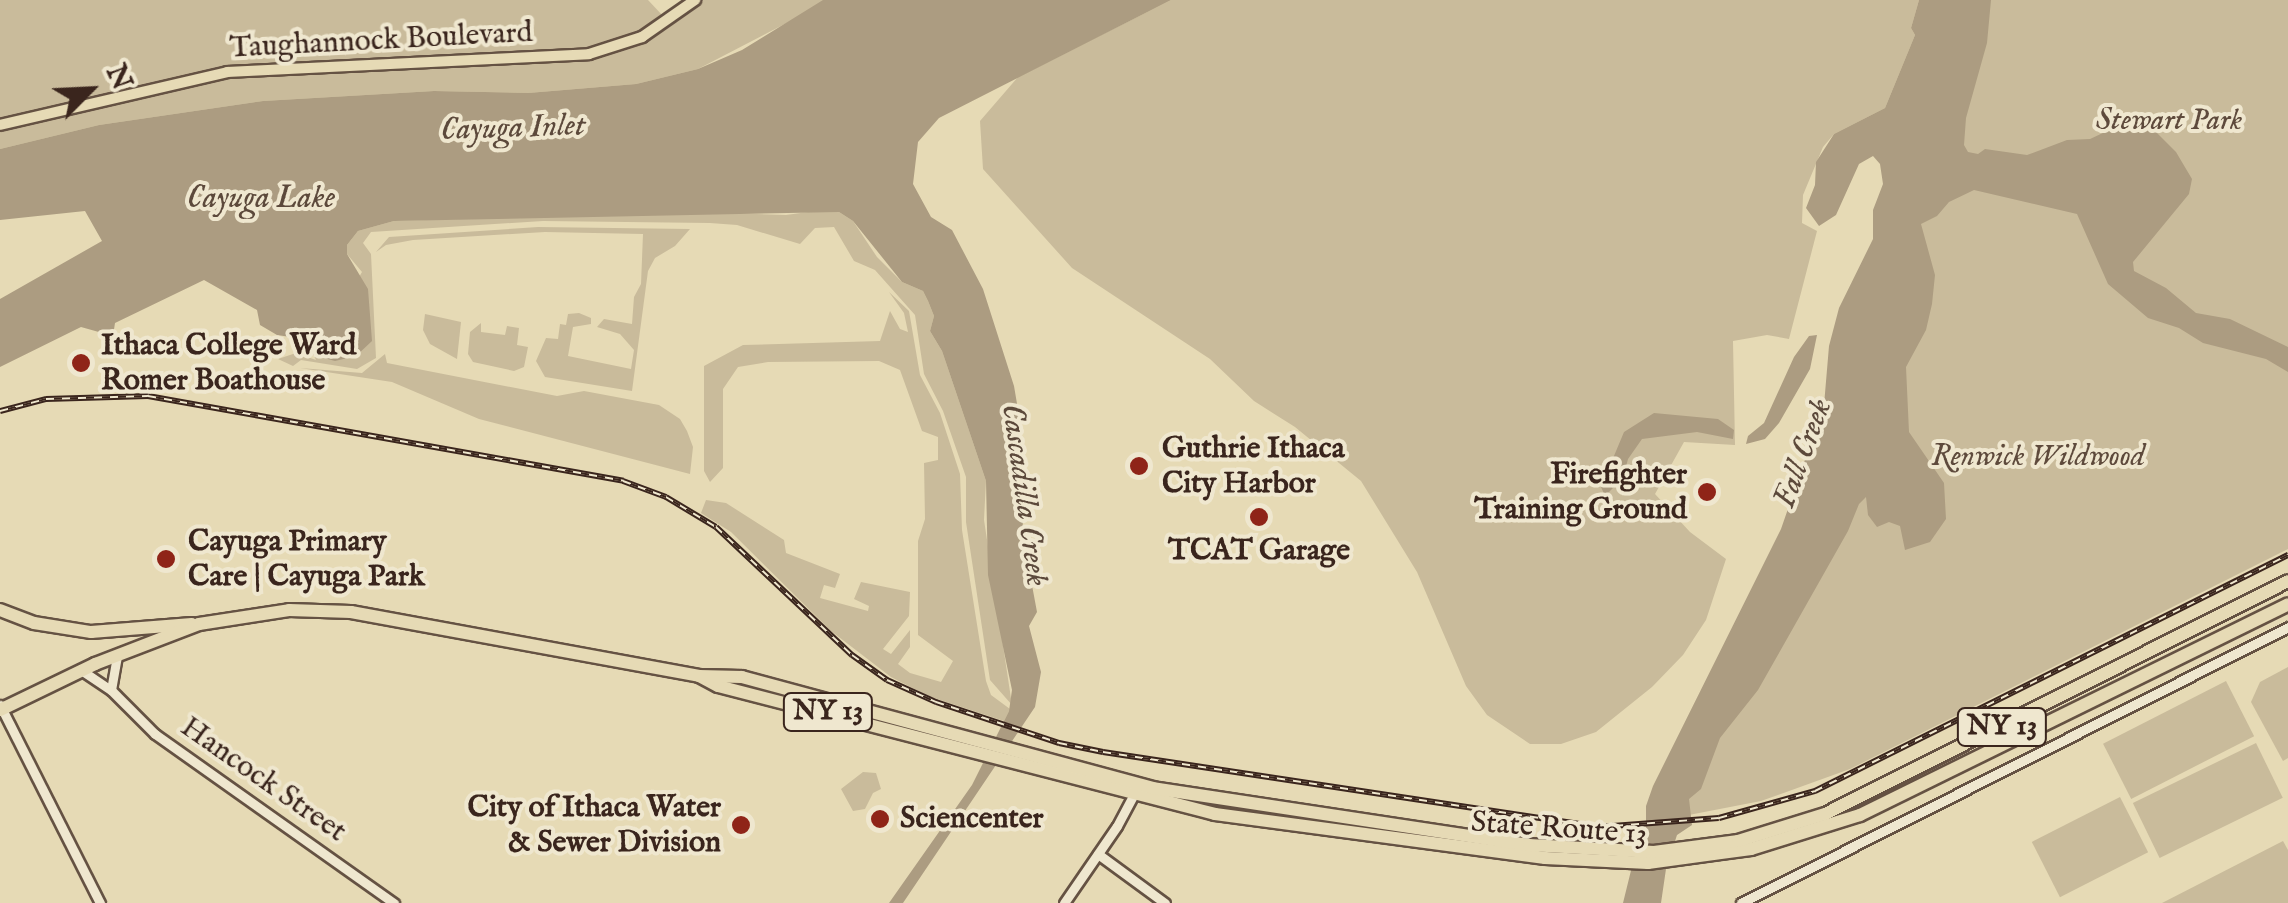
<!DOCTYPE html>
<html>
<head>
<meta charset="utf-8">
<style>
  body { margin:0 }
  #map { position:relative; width:2288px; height:903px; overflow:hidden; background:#e6dab5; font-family:"IM FELL English",serif }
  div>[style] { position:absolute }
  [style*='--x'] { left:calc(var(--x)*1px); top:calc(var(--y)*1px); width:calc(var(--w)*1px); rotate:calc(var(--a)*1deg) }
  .green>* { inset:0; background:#c9bb9b; transform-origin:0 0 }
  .water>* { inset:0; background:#ac9c81 }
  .roads { filter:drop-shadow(2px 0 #655243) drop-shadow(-2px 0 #655243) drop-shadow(0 2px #655243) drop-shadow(0 -2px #655243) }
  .minor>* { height:9px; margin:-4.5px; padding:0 4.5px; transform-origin:4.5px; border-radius:4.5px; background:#efe7cf }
  .major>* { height:10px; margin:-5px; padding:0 5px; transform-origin:5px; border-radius:5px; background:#e6dab5 }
  .highway>* { height:12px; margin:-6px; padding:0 6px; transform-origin:6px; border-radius:6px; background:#e6dab5 }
  .rail>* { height:6px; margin-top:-3px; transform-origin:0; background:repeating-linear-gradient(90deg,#efe7cf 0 8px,#3a251d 0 16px); box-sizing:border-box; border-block:2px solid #3a251d }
  .dots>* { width:28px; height:28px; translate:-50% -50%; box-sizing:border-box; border:5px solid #efe7cf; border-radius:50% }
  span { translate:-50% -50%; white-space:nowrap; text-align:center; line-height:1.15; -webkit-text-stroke:8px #efe7cf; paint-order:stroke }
  .shield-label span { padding:2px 8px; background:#efe7cf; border:2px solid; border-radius:8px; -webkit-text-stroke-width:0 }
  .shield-label { font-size:28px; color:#3a251d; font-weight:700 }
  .street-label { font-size:30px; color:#3a251d }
  .park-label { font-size:30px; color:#5e4a3c; font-style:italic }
  .poi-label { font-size:30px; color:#3a251d; font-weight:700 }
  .left { translate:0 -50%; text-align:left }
  .right { translate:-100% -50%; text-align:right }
  .water-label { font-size:32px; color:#5c493b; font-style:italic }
  .north { position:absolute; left:40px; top:40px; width:100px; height:100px; -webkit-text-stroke:8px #efe7cf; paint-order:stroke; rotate:66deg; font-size:28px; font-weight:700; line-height:40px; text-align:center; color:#3a251d }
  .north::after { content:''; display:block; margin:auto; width:35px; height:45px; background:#3a251d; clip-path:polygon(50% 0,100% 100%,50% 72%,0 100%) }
</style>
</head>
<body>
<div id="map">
  <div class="green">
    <div style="clip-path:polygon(0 0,648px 0,663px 16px,683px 0,831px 0,698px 69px,636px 84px,528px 93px,434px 91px,263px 101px,99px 125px,0 149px)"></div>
    <div style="clip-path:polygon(1171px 0,1919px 0,1911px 28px,1915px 35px,1885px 108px,1834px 134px,1823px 147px,1803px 195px,1802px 223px,1817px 231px,1789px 339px,1767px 335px,1733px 341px,1735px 445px,1684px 442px,1655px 494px,1690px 532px,1726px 559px,1706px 620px,1683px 655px,1652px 687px,1596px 732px,1561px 744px,1530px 744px,1487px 715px,1466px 686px,1417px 572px,1361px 481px,1295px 427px,1254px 401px,1210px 359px,1072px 268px,983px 169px,980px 121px,1018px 77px)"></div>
    <div style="clip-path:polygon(1955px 0,2288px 0,2288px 549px,1850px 769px,1761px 801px,1663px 820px,1772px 618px)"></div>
    <div style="clip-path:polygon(823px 210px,839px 212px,853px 221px,877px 257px,902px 282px,923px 291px,928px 301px,934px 316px,930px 331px,942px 351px,986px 481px,984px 520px,1012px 705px,990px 680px,966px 522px,966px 477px,943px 411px,924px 374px,915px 315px,875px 270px,854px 261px,834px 227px,815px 228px,800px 244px,737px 225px,710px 223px,543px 221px,371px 232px,363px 243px,371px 254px,376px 358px,357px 369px,301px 360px,293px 366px,278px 359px,296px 353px,316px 360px,308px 343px,315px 351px,362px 272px,347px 254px,347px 245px,358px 231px,394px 221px,691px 212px,786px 215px)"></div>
    <div style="clip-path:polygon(538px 227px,690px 229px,675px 246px,655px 258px,648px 271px,632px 391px,545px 377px,536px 361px,546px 338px,558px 339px,560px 324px,566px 325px,568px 314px,579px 313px,591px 318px,591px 324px,573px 327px,568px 356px,631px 369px,634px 350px,620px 334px,597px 327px,604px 319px,632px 324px,634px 297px,641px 284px,643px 234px,545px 232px,413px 240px,386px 245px,376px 252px,389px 237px)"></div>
    <div style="clip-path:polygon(889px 292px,909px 311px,920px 375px,940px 413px,960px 474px,962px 530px,986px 681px,991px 695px,1010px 709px,1004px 721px,928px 696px,891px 677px,831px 631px,731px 532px,701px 513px,706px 500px,726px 503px,784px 540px,786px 553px,840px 574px,835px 588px,824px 585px,820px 598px,868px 611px,869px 606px,854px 599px,861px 582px,910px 592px,909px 616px,883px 649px,891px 654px,910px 630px,910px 647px,898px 664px,910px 673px,941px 682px,953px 661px,918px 635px,918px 541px,925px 519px,924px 463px,938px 460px,938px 437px,922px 431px,900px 370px,879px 361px,768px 362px,738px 367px,723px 389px,723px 468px,710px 482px,704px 471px,704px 366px,743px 345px,880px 341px,890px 311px,900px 329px,908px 332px,904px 313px)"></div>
    <div style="clip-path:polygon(425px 314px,461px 322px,457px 359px,430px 344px,423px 330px)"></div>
    <div style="clip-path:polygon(481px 323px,481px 332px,505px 335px,507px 326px,519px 328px,517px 345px,528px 347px,524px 367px,514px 371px,473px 362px,468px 354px,470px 332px)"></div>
    <div style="clip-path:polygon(385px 354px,387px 363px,557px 396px,584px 391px,659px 405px,680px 419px,687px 431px,693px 447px,690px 474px,479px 419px,392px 382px,300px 368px,362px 373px)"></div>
    <div style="clip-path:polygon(2288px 667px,2288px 758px,2283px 761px,2251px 702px,2260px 682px)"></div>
    <div style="left:2226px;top:681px;width:62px;height:138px;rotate:63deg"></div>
    <div style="left:2256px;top:743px;width:61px;height:137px;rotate:64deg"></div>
    <div style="clip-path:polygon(863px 772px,876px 773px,881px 789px,873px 793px,865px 809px,853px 811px,841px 789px)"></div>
    <div style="left:2120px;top:797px;width:62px;height:99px;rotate:63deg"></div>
    <div style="clip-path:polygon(2283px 841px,2288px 850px,2288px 903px,2162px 903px)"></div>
  </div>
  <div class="water">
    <div style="clip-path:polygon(823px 0,1171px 0,939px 118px,918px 142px,913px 184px,931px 217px,952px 230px,983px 289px,1014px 386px,1021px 427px,1023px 537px,1037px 612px,1029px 626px,1041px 672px,1035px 707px,903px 903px,889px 903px,972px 785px,1009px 711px,1012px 690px,988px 575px,986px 481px,942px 351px,930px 331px,934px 316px,928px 301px,923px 291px,902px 282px,853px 221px,839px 212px,394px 221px,358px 231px,347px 245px,347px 254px,368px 289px,372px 341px,356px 356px,335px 361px,324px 358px,304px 339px,277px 335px,260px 325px,257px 310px,204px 280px,115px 323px,113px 336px,81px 327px,0 367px,0 299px,102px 241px,85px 211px,0 220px,0 149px,99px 125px,263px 101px,434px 91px,528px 93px,636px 84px,698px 69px,742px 50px)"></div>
    <div style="clip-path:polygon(1919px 0,1991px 0,1987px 43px,1966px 118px,1964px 145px,1968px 152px,1978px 154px,1985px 149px,2027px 155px,2067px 140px,2090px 139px,2133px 119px,2148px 124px,2176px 152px,2192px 179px,2189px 194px,2133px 262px,2134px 271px,2166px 288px,2196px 313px,2230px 319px,2288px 347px,2288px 372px,2266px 359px,2203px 343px,2179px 328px,2148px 318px,2108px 284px,2077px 214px,1974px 190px,1949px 202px,1937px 216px,1921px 224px,1935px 275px,1932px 304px,1926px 330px,1906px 367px,1909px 432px,1944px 483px,1946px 519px,1930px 542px,1905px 550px,1900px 526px,1889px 522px,1877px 527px,1868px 515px,1866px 497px,1859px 504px,1848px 531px,1758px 690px,1720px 738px,1701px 789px,1689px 799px,1692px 825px,1677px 835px,1666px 869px,1661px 903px,1623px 903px,1639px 838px,1646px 834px,1646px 806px,1653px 786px,1781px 529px,1824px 405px,1829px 346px,1839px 308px,1873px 239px,1873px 210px,1883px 184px,1880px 164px,1873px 156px,1859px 164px,1836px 215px,1819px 226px,1806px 208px,1815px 185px,1816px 162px,1834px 134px,1885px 108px,1915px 35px,1911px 28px)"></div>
    <div style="clip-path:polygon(1817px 335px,1810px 369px,1779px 423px,1765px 439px,1746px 444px,1748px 436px,1764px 423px,1794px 357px,1809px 336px)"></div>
    <div style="clip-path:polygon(1654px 413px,1718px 419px,1734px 430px,1733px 439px,1697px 432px,1642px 439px,1628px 459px,1623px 478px,1605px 496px,1601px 487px,1624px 432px)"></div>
  </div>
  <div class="roads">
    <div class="minor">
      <div style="--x:81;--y:670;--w:36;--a:34"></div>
      <div style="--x:111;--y:690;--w:62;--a:45"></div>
      <div style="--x:155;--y:734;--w:293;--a:35.3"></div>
      <div style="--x:111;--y:690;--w:36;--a:-80"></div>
      <div style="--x:0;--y:705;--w:222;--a:63.2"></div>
      <div style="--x:1098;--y:854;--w:83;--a:36.2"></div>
      <div style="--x:1064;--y:903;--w:93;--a:-55.5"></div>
      <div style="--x:1117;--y:826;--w:38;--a:-62"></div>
      <div style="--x:1741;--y:903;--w:613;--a:-26.77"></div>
    </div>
    <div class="major">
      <div style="--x:0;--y:125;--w:233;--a:-13.1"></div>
      <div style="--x:227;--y:72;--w:362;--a:-2.8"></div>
      <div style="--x:589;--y:54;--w:56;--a:-17.8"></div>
      <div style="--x:642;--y:37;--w:65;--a:-34.9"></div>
    </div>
    <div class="highway">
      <div style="--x:0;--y:610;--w:36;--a:21"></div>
      <div style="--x:34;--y:623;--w:58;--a:9"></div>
      <div style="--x:91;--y:632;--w:101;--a:-4.5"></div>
      <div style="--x:701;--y:677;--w:19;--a:28"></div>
      <div style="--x:718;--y:686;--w:513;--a:14.44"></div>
      <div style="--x:1215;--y:814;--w:333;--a:7.6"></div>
      <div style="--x:1545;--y:858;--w:103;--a:2.8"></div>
      <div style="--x:1648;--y:863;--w:104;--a:-7.7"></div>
      <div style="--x:1751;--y:849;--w:114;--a:-17.3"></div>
      <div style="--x:1860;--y:815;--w:477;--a:-26.2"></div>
      <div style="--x:0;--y:710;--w:106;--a:-25.8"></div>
      <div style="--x:95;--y:664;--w:111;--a:-21"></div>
      <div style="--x:199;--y:624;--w:91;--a:-8.8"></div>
      <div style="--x:289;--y:610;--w:62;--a:1.8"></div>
      <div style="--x:351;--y:612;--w:354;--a:10.4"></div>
      <div style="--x:699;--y:676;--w:43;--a:1.3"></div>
      <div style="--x:742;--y:677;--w:425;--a:15.1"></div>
      <div style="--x:1152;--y:788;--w:381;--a:8.6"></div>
      <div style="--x:1529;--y:845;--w:125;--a:3.2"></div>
      <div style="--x:1654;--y:852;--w:85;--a:-7.5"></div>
      <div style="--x:1738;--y:841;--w:91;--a:-17.2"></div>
      <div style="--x:1825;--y:814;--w:518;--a:-26.71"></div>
    </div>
  </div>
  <div class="rail">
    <div style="--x:0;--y:411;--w:48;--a:-14.6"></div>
    <div style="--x:46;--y:399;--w:102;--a:-1.7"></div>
    <div style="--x:148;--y:396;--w:483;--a:10.1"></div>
    <div style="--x:623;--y:481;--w:46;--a:20.4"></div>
    <div style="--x:666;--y:497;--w:58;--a:31"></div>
    <div style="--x:716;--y:527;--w:187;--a:43.3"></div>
    <div style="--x:852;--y:655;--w:43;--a:35.5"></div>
    <div style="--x:887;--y:680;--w:54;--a:24.2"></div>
    <div style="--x:936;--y:702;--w:130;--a:18.4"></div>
    <div style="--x:1059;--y:743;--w:45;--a:11.6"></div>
    <div style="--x:1103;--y:752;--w:502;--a:8.6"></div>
    <div style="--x:1599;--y:827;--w:120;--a:-4.3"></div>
    <div style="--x:1719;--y:818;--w:100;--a:-15.7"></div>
    <div style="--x:1815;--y:791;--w:529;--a:-26.52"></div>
  </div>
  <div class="dots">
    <div style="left:81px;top:363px;background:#8f2418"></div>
    <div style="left:1139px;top:466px;background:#8f2418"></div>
    <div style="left:1707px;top:492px;background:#8f2418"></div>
    <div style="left:1259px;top:517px;background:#8f2418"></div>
    <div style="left:166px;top:559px;background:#8f2418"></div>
    <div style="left:880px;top:819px;background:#8f2418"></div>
    <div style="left:741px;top:825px;background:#8f2418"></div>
  </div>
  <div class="shield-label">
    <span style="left:828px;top:712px">NY 13</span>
    <span style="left:2002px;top:727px">NY 13</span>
  </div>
  <div class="street-label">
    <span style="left:381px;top:41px;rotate:-3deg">Taughannock Boulevard</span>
    <span style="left:263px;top:780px;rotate:35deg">Hancock Street</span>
    <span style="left:1559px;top:829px;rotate:4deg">State Route 13</span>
  </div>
  <div class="park-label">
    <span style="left:2169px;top:121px">Stewart Park</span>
    <span style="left:2038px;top:457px">Renwick Wildwood</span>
  </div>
  <div class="poi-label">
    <span class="left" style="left:101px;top:363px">Ithaca College Ward<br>Romer Boathouse</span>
    <span class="left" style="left:1162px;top:466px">Guthrie Ithaca<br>City Harbor</span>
    <span class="right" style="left:1687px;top:492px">Firefighter<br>Training Ground</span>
    <span class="left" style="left:188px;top:559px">Cayuga Primary<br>Care | Cayuga Park</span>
    <span style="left:1259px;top:551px">TCAT Garage</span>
    <span class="right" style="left:721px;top:825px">City of Ithaca Water<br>&amp; Sewer Division</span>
    <span class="left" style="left:900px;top:819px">Sciencenter</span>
  </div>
  <div class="water-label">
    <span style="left:513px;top:129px;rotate:-2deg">Cayuga Inlet</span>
    <span style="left:261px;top:199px">Cayuga Lake</span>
    <span style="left:1804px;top:454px;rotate:-70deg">Fall Creek</span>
    <span style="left:1023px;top:495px;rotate:82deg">Cascadilla Creek</span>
  </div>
  <div class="north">N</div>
</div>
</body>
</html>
